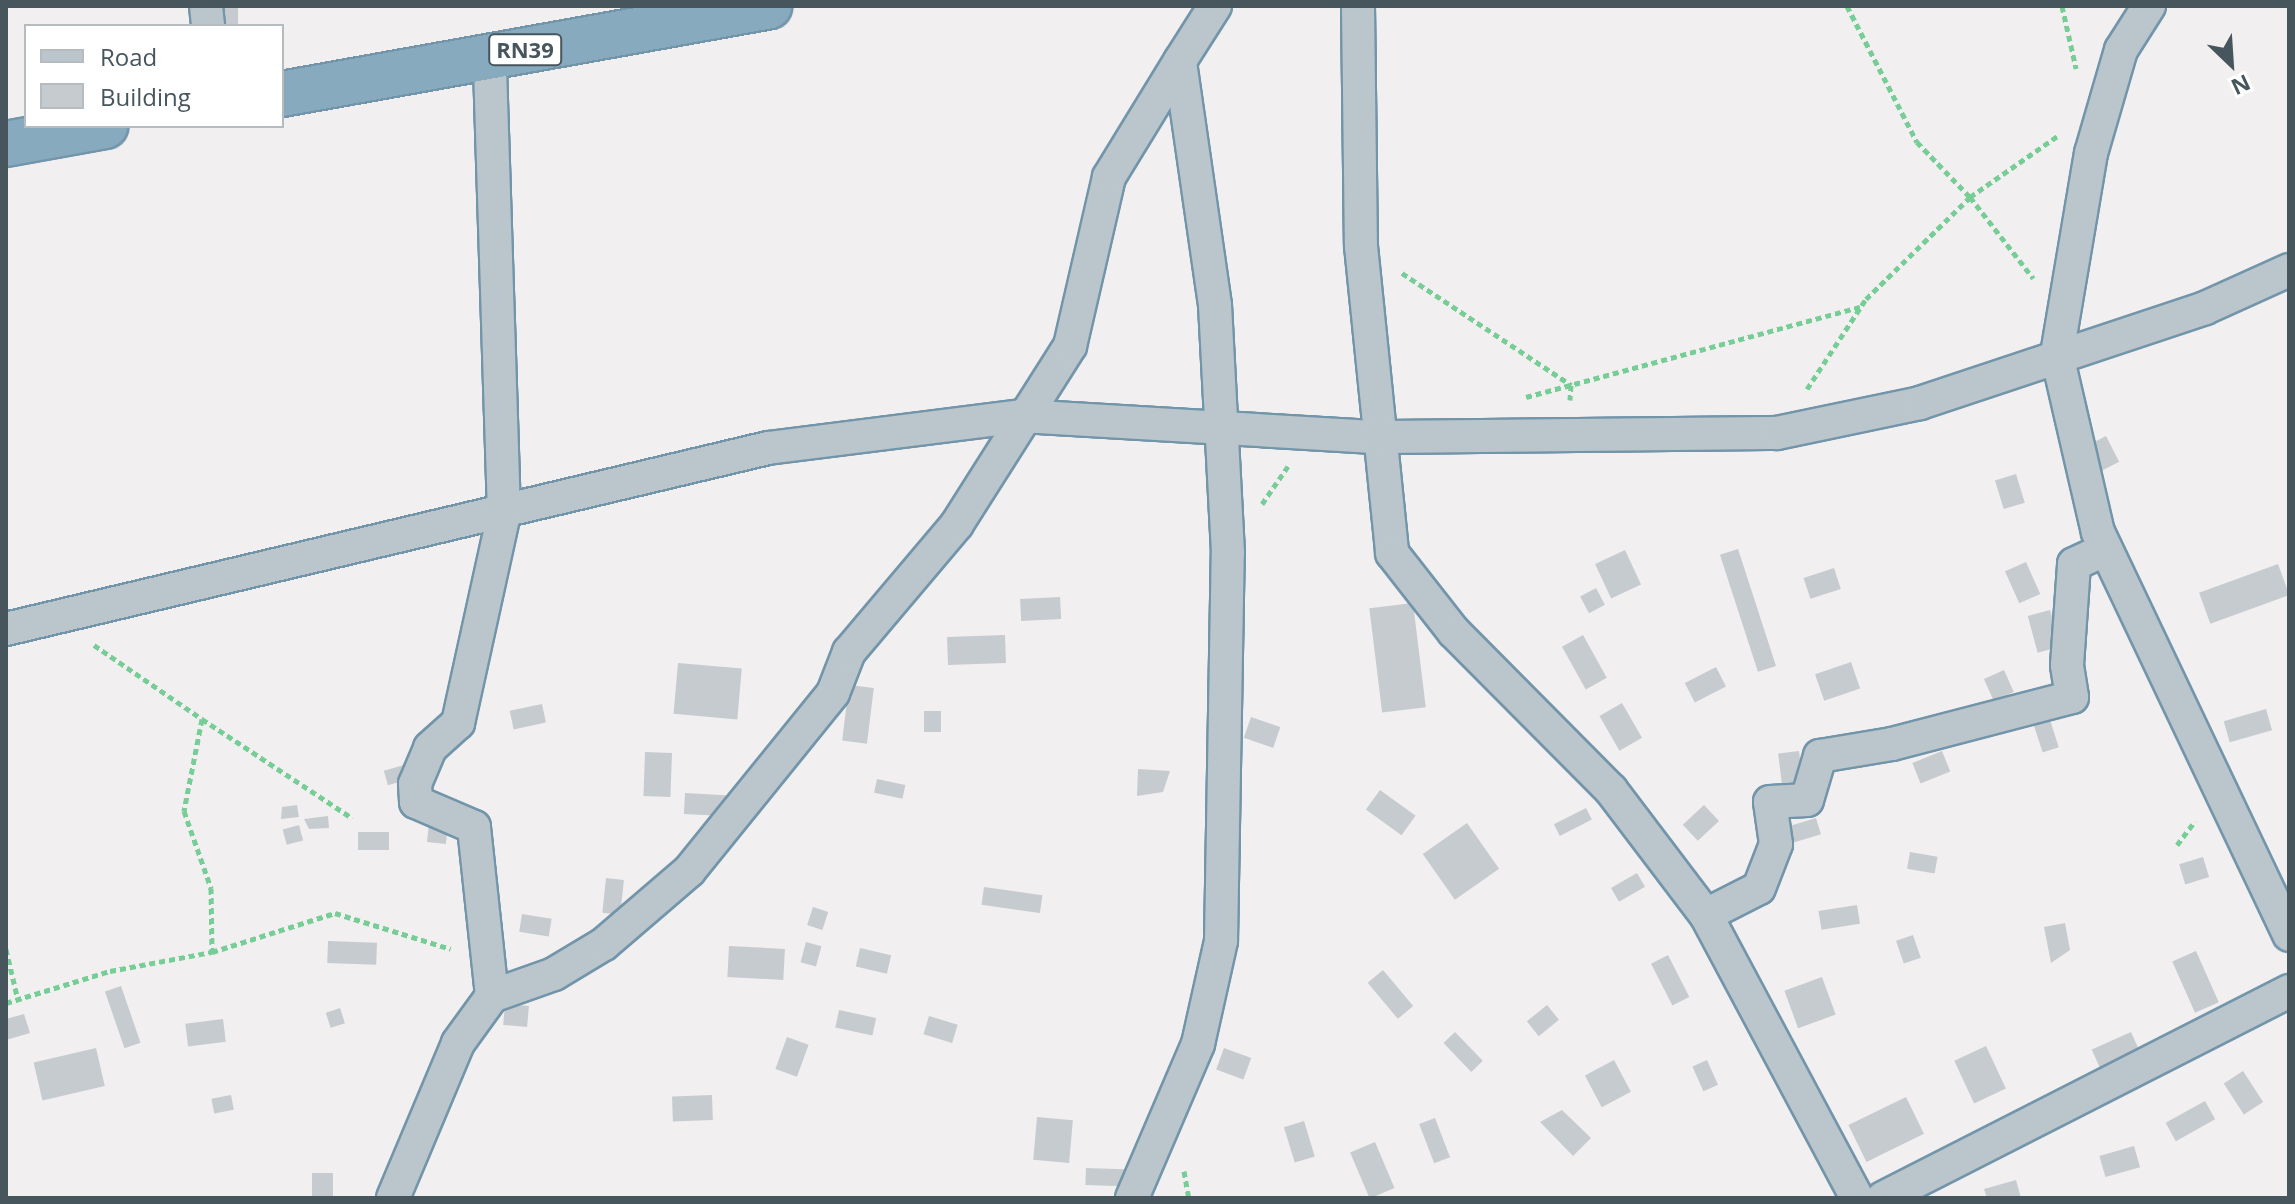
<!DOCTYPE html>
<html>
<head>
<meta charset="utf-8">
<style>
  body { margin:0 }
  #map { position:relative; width:2295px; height:1204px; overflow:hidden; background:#f2eff0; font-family:"Open Sans",sans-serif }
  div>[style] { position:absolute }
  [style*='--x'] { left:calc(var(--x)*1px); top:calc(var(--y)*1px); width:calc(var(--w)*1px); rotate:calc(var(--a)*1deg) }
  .building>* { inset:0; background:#c6cbcf; transform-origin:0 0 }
  .path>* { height:5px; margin-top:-2.5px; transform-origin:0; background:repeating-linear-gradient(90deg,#76cd96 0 6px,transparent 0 10px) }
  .roads { filter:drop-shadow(2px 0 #7295aa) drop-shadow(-2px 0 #7295aa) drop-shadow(0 2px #7295aa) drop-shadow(0 -2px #7295aa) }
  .street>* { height:32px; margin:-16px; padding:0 16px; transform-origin:16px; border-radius:16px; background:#bbc6cc }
  .highway>* { height:44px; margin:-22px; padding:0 22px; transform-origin:22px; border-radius:22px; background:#87aabe }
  span { translate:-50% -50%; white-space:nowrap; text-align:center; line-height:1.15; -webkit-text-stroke:7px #fff; paint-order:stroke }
  .shield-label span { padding:2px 6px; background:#fff; border:2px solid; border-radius:6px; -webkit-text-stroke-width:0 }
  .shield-label { font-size:22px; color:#47565d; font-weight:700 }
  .frame { position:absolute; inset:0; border:8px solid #47565d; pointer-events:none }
  .legend { position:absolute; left:24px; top:24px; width:260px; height:104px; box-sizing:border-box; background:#fff; border:2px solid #b5bbbe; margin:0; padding:10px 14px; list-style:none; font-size:24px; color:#47565d }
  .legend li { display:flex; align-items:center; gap:16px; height:40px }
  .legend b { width:40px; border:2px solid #b5bbbe }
  .north { position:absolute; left:2191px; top:24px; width:80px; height:80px; -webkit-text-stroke:6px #fff; paint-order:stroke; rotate:155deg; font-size:22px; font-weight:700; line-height:32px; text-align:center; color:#47565d }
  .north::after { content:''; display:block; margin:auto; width:28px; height:36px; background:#47565d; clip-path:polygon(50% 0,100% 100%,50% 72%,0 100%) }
</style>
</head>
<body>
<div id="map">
  <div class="building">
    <div style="left:216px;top:6px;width:22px;height:20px"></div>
    <div style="left:2106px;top:436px;width:29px;height:23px;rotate:63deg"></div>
    <div style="left:2016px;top:474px;width:30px;height:22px;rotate:73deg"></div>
    <div style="left:1738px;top:549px;width:123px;height:19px;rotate:72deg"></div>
    <div style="left:1625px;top:550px;width:38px;height:33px;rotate:65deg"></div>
    <div style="left:2026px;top:562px;width:35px;height:23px;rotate:66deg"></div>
    <div style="left:2278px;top:564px;width:33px;height:84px;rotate:70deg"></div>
    <div style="left:1834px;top:568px;width:22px;height:32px;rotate:72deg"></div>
    <div style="left:1596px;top:588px;width:19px;height:18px;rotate:62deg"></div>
    <div style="left:1060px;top:597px;width:22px;height:40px;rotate:87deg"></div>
    <div style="left:1413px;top:603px;width:105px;height:44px;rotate:83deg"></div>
    <div style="left:2050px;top:610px;width:38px;height:23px;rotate:75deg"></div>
    <div style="left:1005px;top:635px;width:28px;height:58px;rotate:88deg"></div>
    <div style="left:1583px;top:635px;width:49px;height:24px;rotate:61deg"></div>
    <div style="left:1851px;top:662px;width:28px;height:38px;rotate:71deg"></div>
    <div style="left:678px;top:663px;width:64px;height:51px;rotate:5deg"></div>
    <div style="left:1716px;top:667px;width:22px;height:35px;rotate:63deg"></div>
    <div style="left:2004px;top:670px;width:24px;height:22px;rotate:66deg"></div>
    <div style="left:849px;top:685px;width:25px;height:56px;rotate:7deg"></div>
    <div style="left:1622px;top:703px;width:40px;height:26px;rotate:60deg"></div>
    <div style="left:542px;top:704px;width:19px;height:33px;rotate:78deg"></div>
    <div style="left:2266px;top:709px;width:22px;height:44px;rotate:74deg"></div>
    <div style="left:924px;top:711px;width:17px;height:21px"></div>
    <div style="left:2048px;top:714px;width:35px;height:17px;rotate:72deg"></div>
    <div style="left:1251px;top:717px;width:31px;height:22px;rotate:19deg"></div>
    <div style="left:1799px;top:751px;width:38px;height:21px;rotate:83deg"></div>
    <div style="left:1942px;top:751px;width:22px;height:32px;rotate:68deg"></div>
    <div style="left:645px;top:752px;width:27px;height:44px;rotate:2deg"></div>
    <div style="left:404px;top:765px;width:15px;height:21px;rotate:74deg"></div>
    <div style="clip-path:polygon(1138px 769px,1170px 771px,1163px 792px,1137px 796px)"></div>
    <div style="left:877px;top:779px;width:29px;height:14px;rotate:12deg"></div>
    <div style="left:1380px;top:790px;width:44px;height:24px;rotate:36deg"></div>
    <div style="left:685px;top:793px;width:41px;height:21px;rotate:3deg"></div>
    <div style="clip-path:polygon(297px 805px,299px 817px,281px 819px,282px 807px)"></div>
    <div style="left:1704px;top:805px;width:22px;height:29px;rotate:47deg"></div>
    <div style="left:1586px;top:808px;width:13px;height:36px;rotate:63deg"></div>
    <div style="clip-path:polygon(328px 816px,329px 828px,309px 829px,304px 819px)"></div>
    <div style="left:1816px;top:818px;width:17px;height:30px;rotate:73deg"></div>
    <div style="left:429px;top:823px;width:19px;height:19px;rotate:6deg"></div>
    <div style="left:1467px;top:823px;width:56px;height:54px;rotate:55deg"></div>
    <div style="left:299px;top:825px;width:16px;height:17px;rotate:75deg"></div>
    <div style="left:358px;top:832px;width:31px;height:18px"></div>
    <div style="left:1910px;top:852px;width:28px;height:17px;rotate:10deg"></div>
    <div style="left:2203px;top:857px;width:21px;height:25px;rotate:73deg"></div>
    <div style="left:1637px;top:873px;width:16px;height:30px;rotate:60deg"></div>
    <div style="left:606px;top:878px;width:18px;height:35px;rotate:6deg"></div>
    <div style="left:984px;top:887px;width:59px;height:18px;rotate:8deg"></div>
    <div style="left:1857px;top:905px;width:19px;height:39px;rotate:81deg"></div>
    <div style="left:813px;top:907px;width:16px;height:19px;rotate:18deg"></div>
    <div style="left:522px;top:914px;width:30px;height:18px;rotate:9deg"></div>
    <div style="clip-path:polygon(2065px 923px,2070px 950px,2051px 963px,2044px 927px)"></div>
    <div style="left:1913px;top:935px;width:24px;height:18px;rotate:71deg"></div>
    <div style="left:328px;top:941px;width:49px;height:22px;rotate:2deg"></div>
    <div style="left:806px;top:942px;width:16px;height:21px;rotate:15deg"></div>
    <div style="left:729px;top:946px;width:56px;height:31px;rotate:3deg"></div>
    <div style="left:860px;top:948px;width:32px;height:19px;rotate:13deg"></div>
    <div style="left:2196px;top:951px;width:56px;height:26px;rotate:66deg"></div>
    <div style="left:1668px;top:955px;width:47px;height:19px;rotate:63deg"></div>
    <div style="left:1383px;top:970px;width:47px;height:20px;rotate:50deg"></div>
    <div style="left:1822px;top:977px;width:40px;height:40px;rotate:70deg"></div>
    <div style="left:121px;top:986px;width:60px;height:17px;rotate:71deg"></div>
    <div style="left:505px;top:1004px;width:24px;height:21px;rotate:5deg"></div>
    <div style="left:1547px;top:1005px;width:19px;height:26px;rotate:51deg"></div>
    <div style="left:340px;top:1008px;width:16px;height:15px;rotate:72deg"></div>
    <div style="left:839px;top:1010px;width:38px;height:18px;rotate:12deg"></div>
    <div style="clip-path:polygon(24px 1014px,30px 1033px,6px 1040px,6px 1019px)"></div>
    <div style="left:929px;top:1016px;width:30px;height:19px;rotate:17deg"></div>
    <div style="left:223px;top:1019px;width:23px;height:38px;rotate:83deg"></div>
    <div style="left:1455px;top:1032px;width:40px;height:16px;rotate:46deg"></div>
    <div style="left:2131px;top:1032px;width:22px;height:43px;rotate:66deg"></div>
    <div style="left:787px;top:1037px;width:23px;height:34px;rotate:20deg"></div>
    <div style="left:1986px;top:1046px;width:47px;height:35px;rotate:65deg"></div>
    <div style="left:96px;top:1048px;width:39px;height:64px;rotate:77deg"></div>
    <div style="left:1224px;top:1048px;width:29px;height:23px;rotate:20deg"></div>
    <div style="left:1614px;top:1060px;width:36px;height:33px;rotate:62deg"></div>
    <div style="left:1707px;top:1060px;width:27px;height:16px;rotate:66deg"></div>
    <div style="left:2243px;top:1071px;width:37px;height:23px;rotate:57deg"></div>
    <div style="left:231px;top:1095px;width:15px;height:20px;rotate:79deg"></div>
    <div style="left:712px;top:1095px;width:25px;height:40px;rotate:88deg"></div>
    <div style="left:1906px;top:1097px;width:41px;height:64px;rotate:64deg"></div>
    <div style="left:2205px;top:1101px;width:21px;height:45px;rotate:61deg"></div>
    <div style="clip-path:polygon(1562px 1110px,1591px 1138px,1573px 1156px,1540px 1122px)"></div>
    <div style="left:1037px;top:1117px;width:36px;height:43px;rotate:5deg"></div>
    <div style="left:1435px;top:1118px;width:42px;height:17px;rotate:69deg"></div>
    <div style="left:1304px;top:1121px;width:37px;height:21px;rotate:73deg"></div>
    <div style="left:1375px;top:1142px;width:50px;height:27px;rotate:67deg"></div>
    <div style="left:2134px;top:1146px;width:22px;height:36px;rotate:74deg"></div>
    <div style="left:1086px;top:1168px;width:38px;height:17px;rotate:2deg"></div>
    <div style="left:312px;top:1173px;width:21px;height:25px"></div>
    <div style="clip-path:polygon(2016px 1180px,2021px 1198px,1987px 1198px,1984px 1189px)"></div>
  </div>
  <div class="path">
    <div style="--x:1847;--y:6;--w:153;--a:62.8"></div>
    <div style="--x:1917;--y:142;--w:76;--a:46.1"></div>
    <div style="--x:1970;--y:197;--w:103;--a:52.1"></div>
    <div style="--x:2062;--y:6;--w:64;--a:77.3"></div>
    <div style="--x:1402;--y:273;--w:203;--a:33.5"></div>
    <div style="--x:1571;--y:385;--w:15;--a:94"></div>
    <div style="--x:1807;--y:389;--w:108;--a:-56.8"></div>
    <div style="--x:1866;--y:299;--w:146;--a:-44.4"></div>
    <div style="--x:1970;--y:197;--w:108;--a:-34.9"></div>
    <div style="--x:1526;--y:397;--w:346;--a:-15.1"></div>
    <div style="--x:1262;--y:504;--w:46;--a:-55.6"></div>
    <div style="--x:94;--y:645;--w:131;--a:34.4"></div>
    <div style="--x:202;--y:719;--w:94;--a:101.1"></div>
    <div style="--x:184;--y:811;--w:82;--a:70.7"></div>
    <div style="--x:211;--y:888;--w:64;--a:89.1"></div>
    <div style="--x:202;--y:719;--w:180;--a:33.4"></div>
    <div style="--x:2177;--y:845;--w:30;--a:-53"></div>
    <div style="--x:6;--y:949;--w:52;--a:76.8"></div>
    <div style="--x:6;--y:1003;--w:109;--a:-17.1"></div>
    <div style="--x:110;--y:971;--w:104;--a:-10.6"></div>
    <div style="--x:212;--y:952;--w:129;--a:-17.6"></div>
    <div style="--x:335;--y:913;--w:121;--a:17.2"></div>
    <div style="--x:1184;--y:1171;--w:27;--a:80"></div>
  </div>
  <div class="roads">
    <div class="street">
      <div style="--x:206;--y:6;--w:20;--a:84"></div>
      <div style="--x:1358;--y:6;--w:240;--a:89.3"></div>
      <div style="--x:1361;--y:246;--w:309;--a:84.2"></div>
      <div style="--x:1392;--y:553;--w:100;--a:51.9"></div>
      <div style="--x:1454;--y:632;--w:223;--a:45.2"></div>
      <div style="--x:1611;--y:790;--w:157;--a:52.8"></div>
      <div style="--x:1706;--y:915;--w:321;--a:61.9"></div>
      <div style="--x:2149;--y:6;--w:52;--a:122.5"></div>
      <div style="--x:2121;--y:50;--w:107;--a:106.2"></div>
      <div style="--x:2091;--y:153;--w:205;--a:99.6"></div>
      <div style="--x:2057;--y:355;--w:182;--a:77"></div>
      <div style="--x:2098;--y:532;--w:446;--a:64.6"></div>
      <div style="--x:6;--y:629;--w:783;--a:-13.36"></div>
      <div style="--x:768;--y:448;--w:255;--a:-7.2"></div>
      <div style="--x:1021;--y:416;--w:357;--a:3.4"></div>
      <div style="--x:1377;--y:437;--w:400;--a:-0.6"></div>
      <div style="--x:1777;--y:433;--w:146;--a:-11.8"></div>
      <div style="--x:1920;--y:403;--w:300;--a:-18.4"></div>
      <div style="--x:2205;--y:308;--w:92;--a:-24.3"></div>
      <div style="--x:1706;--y:915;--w:59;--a:-27"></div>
      <div style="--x:1759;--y:888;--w:47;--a:-68.9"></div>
      <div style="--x:1776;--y:844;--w:42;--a:-98.1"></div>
      <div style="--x:1770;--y:802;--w:37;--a:-3"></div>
      <div style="--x:1807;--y:800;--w:46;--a:-73.5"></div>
      <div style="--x:1820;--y:756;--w:73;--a:-9.5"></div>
      <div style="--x:1892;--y:744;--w:186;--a:-14.6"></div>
      <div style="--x:2072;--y:697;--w:32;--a:-99"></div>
      <div style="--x:2067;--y:665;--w:101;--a:-86"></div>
      <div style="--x:2074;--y:564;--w:35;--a:-25"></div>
      <div style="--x:492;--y:996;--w:66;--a:-19.5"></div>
      <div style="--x:554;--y:974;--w:58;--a:-31"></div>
      <div style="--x:604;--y:944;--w:112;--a:-40.7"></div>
      <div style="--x:689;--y:871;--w:229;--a:-51"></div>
      <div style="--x:833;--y:693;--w:44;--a:-68.7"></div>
      <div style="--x:849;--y:652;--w:167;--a:-49.8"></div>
      <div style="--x:957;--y:524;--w:211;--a:-57.6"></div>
      <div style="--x:1070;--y:346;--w:173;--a:-77"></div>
      <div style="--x:1109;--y:177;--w:136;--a:-58.5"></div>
      <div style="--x:393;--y:1198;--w:168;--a:-67.2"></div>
      <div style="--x:458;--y:1043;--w:58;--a:-54.1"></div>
      <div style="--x:492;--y:996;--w:170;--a:-96.1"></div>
      <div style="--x:474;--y:827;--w:63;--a:-156.7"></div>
      <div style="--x:416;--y:802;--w:18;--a:-93"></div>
      <div style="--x:415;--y:784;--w:39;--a:-67"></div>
      <div style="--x:430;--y:748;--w:38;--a:-42"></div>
      <div style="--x:458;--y:723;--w:215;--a:-77.6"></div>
      <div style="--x:504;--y:513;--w:456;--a:-91.8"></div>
      <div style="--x:1132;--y:1198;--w:168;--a:-66.8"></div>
      <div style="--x:1198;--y:1044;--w:106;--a:-77.4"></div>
      <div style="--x:1221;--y:941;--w:388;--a:-89"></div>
      <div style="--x:1228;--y:553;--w:248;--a:-93"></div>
      <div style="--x:1215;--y:305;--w:246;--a:-98.2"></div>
      <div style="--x:1180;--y:61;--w:65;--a:-57.5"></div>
      <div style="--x:1883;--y:1198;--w:456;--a:-27"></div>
    </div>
    <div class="highway">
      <div style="--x:282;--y:94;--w:495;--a:-10.2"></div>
      <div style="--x:6;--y:144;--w:101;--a:-10.3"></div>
    </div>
  </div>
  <div class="shield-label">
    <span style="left:525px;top:50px">RN39</span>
  </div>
  <div class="frame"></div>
  <ul class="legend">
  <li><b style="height:10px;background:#bbc6cc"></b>Road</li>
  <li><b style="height:22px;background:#c6cbcf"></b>Building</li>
  </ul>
  <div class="north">N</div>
</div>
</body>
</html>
